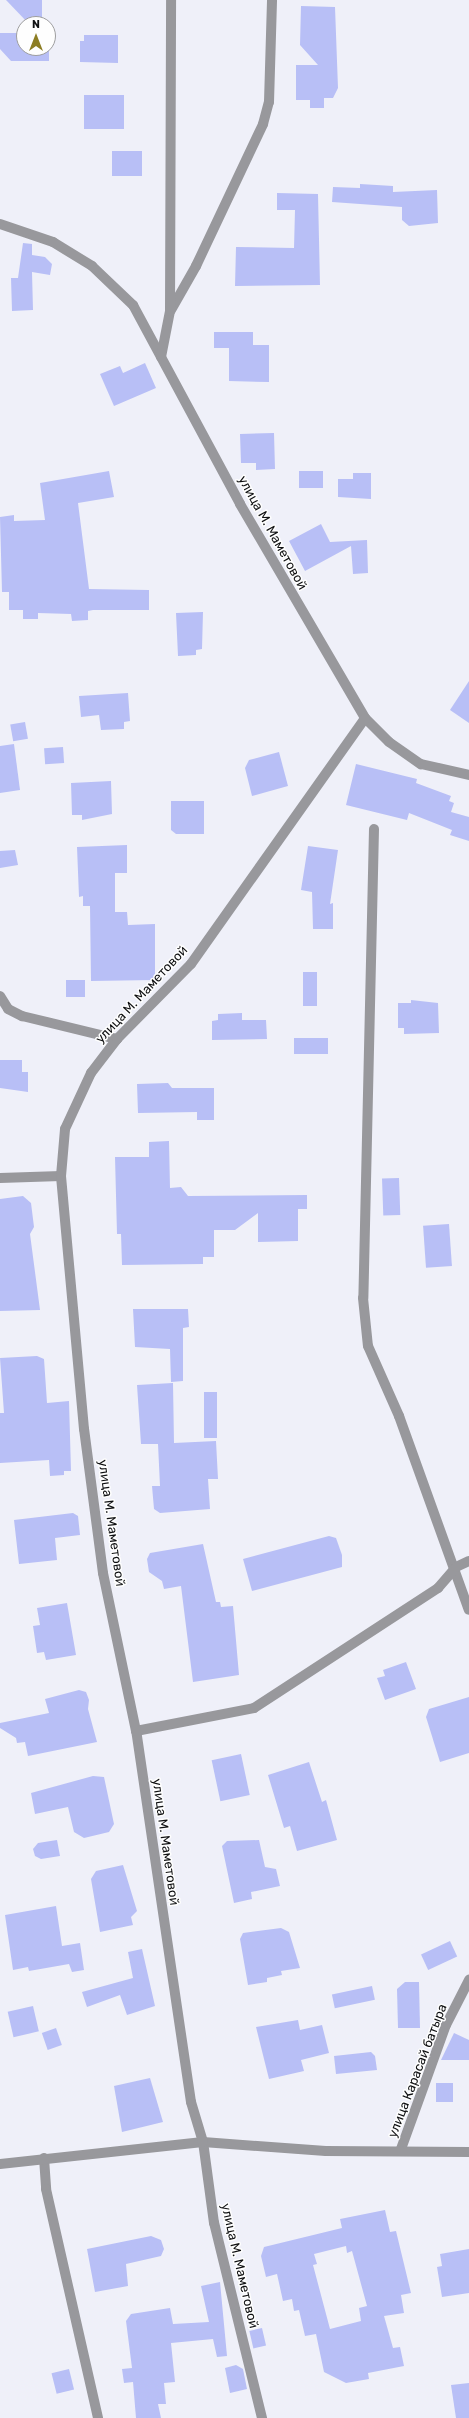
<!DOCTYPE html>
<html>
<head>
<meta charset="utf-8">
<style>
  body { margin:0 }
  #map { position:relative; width:469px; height:2418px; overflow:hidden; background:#eff0f9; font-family:Rubik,sans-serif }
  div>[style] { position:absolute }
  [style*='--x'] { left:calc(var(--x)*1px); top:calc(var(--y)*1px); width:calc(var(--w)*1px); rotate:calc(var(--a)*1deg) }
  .building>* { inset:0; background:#b8bff6; transform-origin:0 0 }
  .minor>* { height:10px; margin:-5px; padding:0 5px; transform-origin:5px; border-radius:5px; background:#98989c }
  span { translate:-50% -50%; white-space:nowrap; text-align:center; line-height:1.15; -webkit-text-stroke:3px #fefefe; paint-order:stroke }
  .street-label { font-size:13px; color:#0e0f11 }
  .north { position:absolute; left:16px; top:16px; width:40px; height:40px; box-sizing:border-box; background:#fefefe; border:1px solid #9e9e9f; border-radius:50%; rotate:0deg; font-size:11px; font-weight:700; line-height:16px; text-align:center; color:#0e0f11 }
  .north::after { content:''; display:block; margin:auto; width:14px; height:18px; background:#8c7d23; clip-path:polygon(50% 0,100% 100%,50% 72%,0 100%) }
</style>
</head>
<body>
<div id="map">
  <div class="building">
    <div style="clip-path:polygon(6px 0,42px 0,42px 24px,29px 24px)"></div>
    <div style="clip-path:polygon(301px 6px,335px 7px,338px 88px,333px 98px,324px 98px,324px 108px,310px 108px,310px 100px,296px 100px,296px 65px,318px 65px,300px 45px)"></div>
    <div style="clip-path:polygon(0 33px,24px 33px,24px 48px,48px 48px,49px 33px,49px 61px,11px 61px,0 49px)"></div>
    <div style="clip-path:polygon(84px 35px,118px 35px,118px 63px,80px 62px,80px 41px,84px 41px)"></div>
    <div style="left:84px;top:95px;width:40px;height:34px"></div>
    <div style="left:112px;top:151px;width:30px;height:25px"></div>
    <div style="clip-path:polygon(360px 184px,393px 186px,393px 192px,437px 190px,438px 223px,409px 226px,402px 220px,402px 207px,332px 202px,333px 187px,360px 188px)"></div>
    <div style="clip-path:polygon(277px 193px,318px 194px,320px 285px,235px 286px,236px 247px,294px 248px,295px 210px,277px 210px)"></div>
    <div style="clip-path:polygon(23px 243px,32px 244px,32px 255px,45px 257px,52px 264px,50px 275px,32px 272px,33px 310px,12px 311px,11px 278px,18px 278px)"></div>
    <div style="clip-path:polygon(214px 332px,253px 332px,253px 345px,269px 345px,269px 382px,229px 381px,229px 348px,214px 348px)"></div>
    <div style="clip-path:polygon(145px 363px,156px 388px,114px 406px,100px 374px,120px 366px,123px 373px)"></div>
    <div style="clip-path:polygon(274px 433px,275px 469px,256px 470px,256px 463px,241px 463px,240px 434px)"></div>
    <div style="clip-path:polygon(109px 471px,114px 497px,78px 503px,89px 589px,149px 590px,149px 610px,93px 610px,88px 611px,88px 620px,72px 621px,71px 614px,38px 613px,38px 619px,23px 619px,23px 610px,9px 610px,9px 592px,2px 592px,0 517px,14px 515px,14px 521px,45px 520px,40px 483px)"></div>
    <div style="left:299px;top:471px;width:24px;height:17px"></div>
    <div style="clip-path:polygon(353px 473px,371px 473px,371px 499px,338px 497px,338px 479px,353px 479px)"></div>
    <div style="clip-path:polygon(321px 524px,330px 542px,367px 540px,368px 573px,353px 574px,351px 546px,305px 571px,289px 541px)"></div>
    <div style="clip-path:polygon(203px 612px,202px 649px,196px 650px,196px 655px,178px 656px,176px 613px)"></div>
    <div style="clip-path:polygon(469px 681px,469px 723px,450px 710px)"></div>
    <div style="clip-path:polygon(128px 693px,130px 721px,124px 722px,124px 729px,101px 730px,99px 715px,81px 717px,79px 696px)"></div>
    <div style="left:25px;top:722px;width:17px;height:15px;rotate:80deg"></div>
    <div style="clip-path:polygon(14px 744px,20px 790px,0 793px,0 746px)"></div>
    <div style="left:63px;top:747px;width:16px;height:19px;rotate:86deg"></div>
    <div style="clip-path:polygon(279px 752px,288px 786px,252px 796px,245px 768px,249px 760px)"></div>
    <div style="clip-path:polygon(356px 764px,417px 779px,416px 783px,451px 796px,449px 801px,454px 803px,451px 812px,469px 817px,469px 841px,450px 835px,452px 830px,409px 813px,407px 820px,346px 805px)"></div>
    <div style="clip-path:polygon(111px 781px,112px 814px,82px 820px,82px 815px,72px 815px,71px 783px)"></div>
    <div style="clip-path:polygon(171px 801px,204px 801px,204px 834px,176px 834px,171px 830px)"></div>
    <div style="clip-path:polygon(127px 845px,127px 873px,115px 873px,115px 912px,127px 912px,128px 925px,155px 924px,155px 980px,91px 981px,90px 906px,83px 906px,83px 896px,79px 897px,77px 847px)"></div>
    <div style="clip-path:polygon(308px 846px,338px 850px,330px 904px,333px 903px,333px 929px,313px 929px,312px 892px,301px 890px)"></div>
    <div style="clip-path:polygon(15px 850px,18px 865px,0 868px,0 851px)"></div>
    <div style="left:303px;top:972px;width:14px;height:34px"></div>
    <div style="left:66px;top:980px;width:19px;height:17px"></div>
    <div style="clip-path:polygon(411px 1000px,438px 1003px,439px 1033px,404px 1034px,404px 1028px,398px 1028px,398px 1003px,411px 1003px)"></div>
    <div style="clip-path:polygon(242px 1013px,242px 1020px,266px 1020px,267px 1039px,212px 1040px,212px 1021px,218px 1020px,218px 1014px)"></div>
    <div style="left:294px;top:1038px;width:34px;height:16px"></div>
    <div style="clip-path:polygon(0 1060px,22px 1060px,22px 1072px,28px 1072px,28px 1092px,0 1088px)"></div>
    <div style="clip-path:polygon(168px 1083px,172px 1088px,214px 1088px,214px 1120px,197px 1120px,197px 1112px,138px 1113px,137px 1084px)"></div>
    <div style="clip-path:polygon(169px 1141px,170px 1188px,181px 1187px,188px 1196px,307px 1195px,307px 1209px,298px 1209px,298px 1241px,258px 1242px,258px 1213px,235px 1230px,214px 1230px,214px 1257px,203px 1257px,203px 1264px,122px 1265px,121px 1234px,117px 1234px,115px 1157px,149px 1157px,149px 1142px)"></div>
    <div style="left:399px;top:1178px;width:37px;height:17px;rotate:88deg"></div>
    <div style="clip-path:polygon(23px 1196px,31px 1203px,34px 1227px,30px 1234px,40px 1310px,0 1311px,0 1199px)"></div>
    <div style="left:449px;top:1224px;width:42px;height:26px;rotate:86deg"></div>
    <div style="clip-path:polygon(133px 1309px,188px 1309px,189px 1327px,183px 1328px,183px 1381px,171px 1382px,170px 1349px,135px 1347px)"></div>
    <div style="clip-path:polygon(37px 1356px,44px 1359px,47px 1403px,69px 1401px,71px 1471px,64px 1471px,64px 1475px,50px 1476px,49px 1460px,0 1463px,0 1413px,4px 1413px,0 1358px)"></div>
    <div style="clip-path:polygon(173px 1383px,174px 1443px,216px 1441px,218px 1479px,208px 1479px,210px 1509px,160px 1513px,154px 1509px,152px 1486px,160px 1486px,158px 1444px,141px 1444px,137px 1385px)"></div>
    <div style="left:204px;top:1392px;width:13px;height:46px"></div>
    <div style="clip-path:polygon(73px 1513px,78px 1516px,80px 1535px,55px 1538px,57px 1560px,19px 1564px,14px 1520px)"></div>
    <div style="clip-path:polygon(329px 1536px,336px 1538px,342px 1555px,342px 1567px,252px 1591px,243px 1559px)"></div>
    <div style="clip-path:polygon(203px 1544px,216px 1602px,220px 1602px,221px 1607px,233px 1606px,239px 1675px,193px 1682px,181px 1586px,164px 1589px,162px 1581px,149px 1572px,147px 1559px,150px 1553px)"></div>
    <div style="clip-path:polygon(67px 1603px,76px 1655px,46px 1660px,44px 1652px,37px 1653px,33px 1626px,40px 1625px,37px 1608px)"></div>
    <div style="clip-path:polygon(406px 1662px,416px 1689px,385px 1700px,377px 1678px,385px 1676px,383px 1670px)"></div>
    <div style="clip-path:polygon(79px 1690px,86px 1692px,89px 1700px,88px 1709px,97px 1742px,28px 1756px,25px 1742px,17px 1743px,16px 1738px,0 1728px,0 1723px,49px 1713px,45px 1699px)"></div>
    <div style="clip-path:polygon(469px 1697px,469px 1753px,440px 1762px,426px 1717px,429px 1709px)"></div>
    <div style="left:241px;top:1754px;width:42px;height:30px;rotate:78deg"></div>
    <div style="clip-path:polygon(309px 1762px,322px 1802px,326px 1800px,337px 1840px,297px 1851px,290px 1826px,284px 1828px,268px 1775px)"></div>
    <div style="clip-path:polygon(93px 1776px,104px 1777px,114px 1824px,109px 1832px,84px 1838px,74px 1832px,68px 1807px,35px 1814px,31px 1793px)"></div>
    <div style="clip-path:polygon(57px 1840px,60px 1856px,41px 1859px,35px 1856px,33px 1849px,38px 1843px)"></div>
    <div style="clip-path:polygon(259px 1840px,265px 1867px,276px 1869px,280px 1886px,251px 1892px,252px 1899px,234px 1903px,222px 1846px,227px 1841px)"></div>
    <div style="clip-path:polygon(123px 1865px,137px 1911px,131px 1917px,133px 1925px,100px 1932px,91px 1879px,96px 1871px)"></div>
    <div style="clip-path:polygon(56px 1906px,62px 1946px,80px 1943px,84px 1970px,72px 1972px,69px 1964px,29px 1971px,28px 1967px,13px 1970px,5px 1915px)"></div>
    <div style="clip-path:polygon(281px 1928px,289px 1932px,300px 1968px,281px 1971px,282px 1975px,267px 1978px,267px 1982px,248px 1985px,240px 1939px,243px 1933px)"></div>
    <div style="left:450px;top:1941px;width:17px;height:32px;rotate:65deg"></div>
    <div style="clip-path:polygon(142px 1949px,155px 2006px,127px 2015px,120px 1995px,87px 2007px,82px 1992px,133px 1978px,128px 1952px)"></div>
    <div style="clip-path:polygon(405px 1982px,419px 1982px,420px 2028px,398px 2028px,397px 1989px)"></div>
    <div style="left:372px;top:1986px;width:14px;height:41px;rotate:78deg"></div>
    <div style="left:33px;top:2006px;width:26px;height:26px;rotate:77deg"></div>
    <div style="clip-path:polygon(298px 2020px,300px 2030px,322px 2025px,329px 2053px,301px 2060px,304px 2071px,269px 2079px,256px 2027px)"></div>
    <div style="left:56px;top:2028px;width:18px;height:15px;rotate:71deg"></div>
    <div style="clip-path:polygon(454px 2033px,469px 2040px,469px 2060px,441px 2060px)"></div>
    <div style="clip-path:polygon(371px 2052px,375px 2056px,377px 2070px,336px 2074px,334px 2056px)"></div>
    <div style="clip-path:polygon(150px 2078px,163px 2122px,122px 2132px,114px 2086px)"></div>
    <div style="left:436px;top:2083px;width:17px;height:19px"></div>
    <div style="clip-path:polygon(evenodd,385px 2210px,390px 2232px,396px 2231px,411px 2293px,401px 2295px,404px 2313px,384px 2316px,393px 2348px,400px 2347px,404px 2366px,368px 2373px,369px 2379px,346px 2383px,324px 2372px,316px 2334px,305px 2336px,299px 2310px,294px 2311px,292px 2299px,283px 2301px,277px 2274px,266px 2277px,261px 2256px,264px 2247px,342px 2228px,340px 2219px,385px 2210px,346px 2246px,347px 2253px,352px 2251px,367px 2306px,359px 2308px,361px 2321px,330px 2329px,313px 2265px,317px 2264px,314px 2254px,346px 2246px)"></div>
    <div style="clip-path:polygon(151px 2236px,161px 2240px,164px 2249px,161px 2256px,126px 2264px,128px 2286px,95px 2292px,87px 2249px)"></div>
    <div style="clip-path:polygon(469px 2249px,469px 2293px,442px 2297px,437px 2267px,442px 2266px,440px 2254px)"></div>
    <div style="clip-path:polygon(220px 2282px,227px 2356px,217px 2357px,213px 2339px,171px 2343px,175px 2382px,164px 2383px,166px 2404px,158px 2404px,161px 2418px,136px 2418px,133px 2382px,124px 2383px,122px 2369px,132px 2368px,126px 2321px,131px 2314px,170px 2308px,173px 2324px,209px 2322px,201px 2286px)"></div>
    <div style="left:262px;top:2328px;width:18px;height:13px;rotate:77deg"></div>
    <div style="clip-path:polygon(236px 2365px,243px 2369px,247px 2389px,230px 2393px,225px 2368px)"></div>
    <div style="left:69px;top:2369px;width:21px;height:18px;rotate:76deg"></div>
    <div style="clip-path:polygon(469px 2383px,469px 2418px,456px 2418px,451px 2385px)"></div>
  </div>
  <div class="minor">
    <div style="--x:0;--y:224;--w:56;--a:18.8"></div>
    <div style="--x:53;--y:242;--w:46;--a:31.6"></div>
    <div style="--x:92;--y:266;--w:57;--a:43.6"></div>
    <div style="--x:133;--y:305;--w:226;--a:61.7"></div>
    <div style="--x:240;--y:504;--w:248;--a:59.7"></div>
    <div style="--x:365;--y:718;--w:34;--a:45"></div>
    <div style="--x:389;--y:742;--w:39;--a:35"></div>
    <div style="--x:421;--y:764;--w:49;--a:12.9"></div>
    <div style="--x:171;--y:310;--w:51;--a:-60.4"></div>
    <div style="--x:196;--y:266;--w:157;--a:-64.7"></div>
    <div style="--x:263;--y:124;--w:23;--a:-75"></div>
    <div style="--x:269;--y:102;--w:102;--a:-88.3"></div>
    <div style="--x:161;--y:357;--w:47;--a:-78.9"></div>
    <div style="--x:170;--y:311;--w:311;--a:-89.8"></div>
    <div style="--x:374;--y:829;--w:469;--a:91.3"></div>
    <div style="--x:363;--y:1298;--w:48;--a:84.1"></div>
    <div style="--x:368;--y:1346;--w:77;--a:66.1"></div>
    <div style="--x:399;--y:1416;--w:206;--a:70.2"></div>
    <div style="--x:0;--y:996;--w:15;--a:58"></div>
    <div style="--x:8;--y:1009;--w:16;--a:27"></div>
    <div style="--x:22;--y:1016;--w:98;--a:13.6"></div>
    <div style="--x:0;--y:1178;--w:61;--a:-1.9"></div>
    <div style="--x:136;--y:1731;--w:120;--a:-11"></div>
    <div style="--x:254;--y:1708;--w:220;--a:-33.1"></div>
    <div style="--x:438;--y:1588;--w:28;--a:-49"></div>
    <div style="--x:456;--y:1567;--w:14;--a:-25"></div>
    <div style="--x:401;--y:2149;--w:132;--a:-70.1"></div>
    <div style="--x:446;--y:2025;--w:51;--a:-62.9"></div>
    <div style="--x:44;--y:2158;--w:31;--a:86"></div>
    <div style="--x:46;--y:2189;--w:235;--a:77.2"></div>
    <div style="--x:0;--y:2164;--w:204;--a:-6.2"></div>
    <div style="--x:203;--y:2142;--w:123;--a:4.2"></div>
    <div style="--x:326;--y:2151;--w:143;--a:0.4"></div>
    <div style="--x:262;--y:2418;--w:201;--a:-103.8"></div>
    <div style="--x:214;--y:2223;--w:82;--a:-97.7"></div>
    <div style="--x:203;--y:2142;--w:42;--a:-106.7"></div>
    <div style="--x:191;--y:2102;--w:375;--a:-98.4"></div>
    <div style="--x:136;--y:1731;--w:161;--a:-101.8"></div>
    <div style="--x:103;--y:1573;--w:145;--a:-97.5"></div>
    <div style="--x:84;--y:1429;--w:254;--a:-95.2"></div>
    <div style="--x:61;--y:1176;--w:47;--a:-85.1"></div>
    <div style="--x:65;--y:1129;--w:62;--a:-65.1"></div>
    <div style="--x:91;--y:1073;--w:43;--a:-52.6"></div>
    <div style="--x:117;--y:1039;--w:105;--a:-45.4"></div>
    <div style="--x:191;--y:964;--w:301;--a:-54.7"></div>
  </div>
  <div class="street-label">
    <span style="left:272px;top:533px;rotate:61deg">улица М. Маметовой</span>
    <span style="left:142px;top:995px;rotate:-47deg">улица М. Маметовой</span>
    <span style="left:111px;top:1523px;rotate:82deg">улица М. Маметовой</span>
    <span style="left:165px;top:1842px;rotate:82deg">улица М. Маметовой</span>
    <span style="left:418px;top:2071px;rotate:-69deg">улица Карасай батыра</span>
    <span style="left:239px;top:2266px;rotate:77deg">улица М. Маметовой</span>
  </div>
  <div class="north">N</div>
</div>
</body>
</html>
